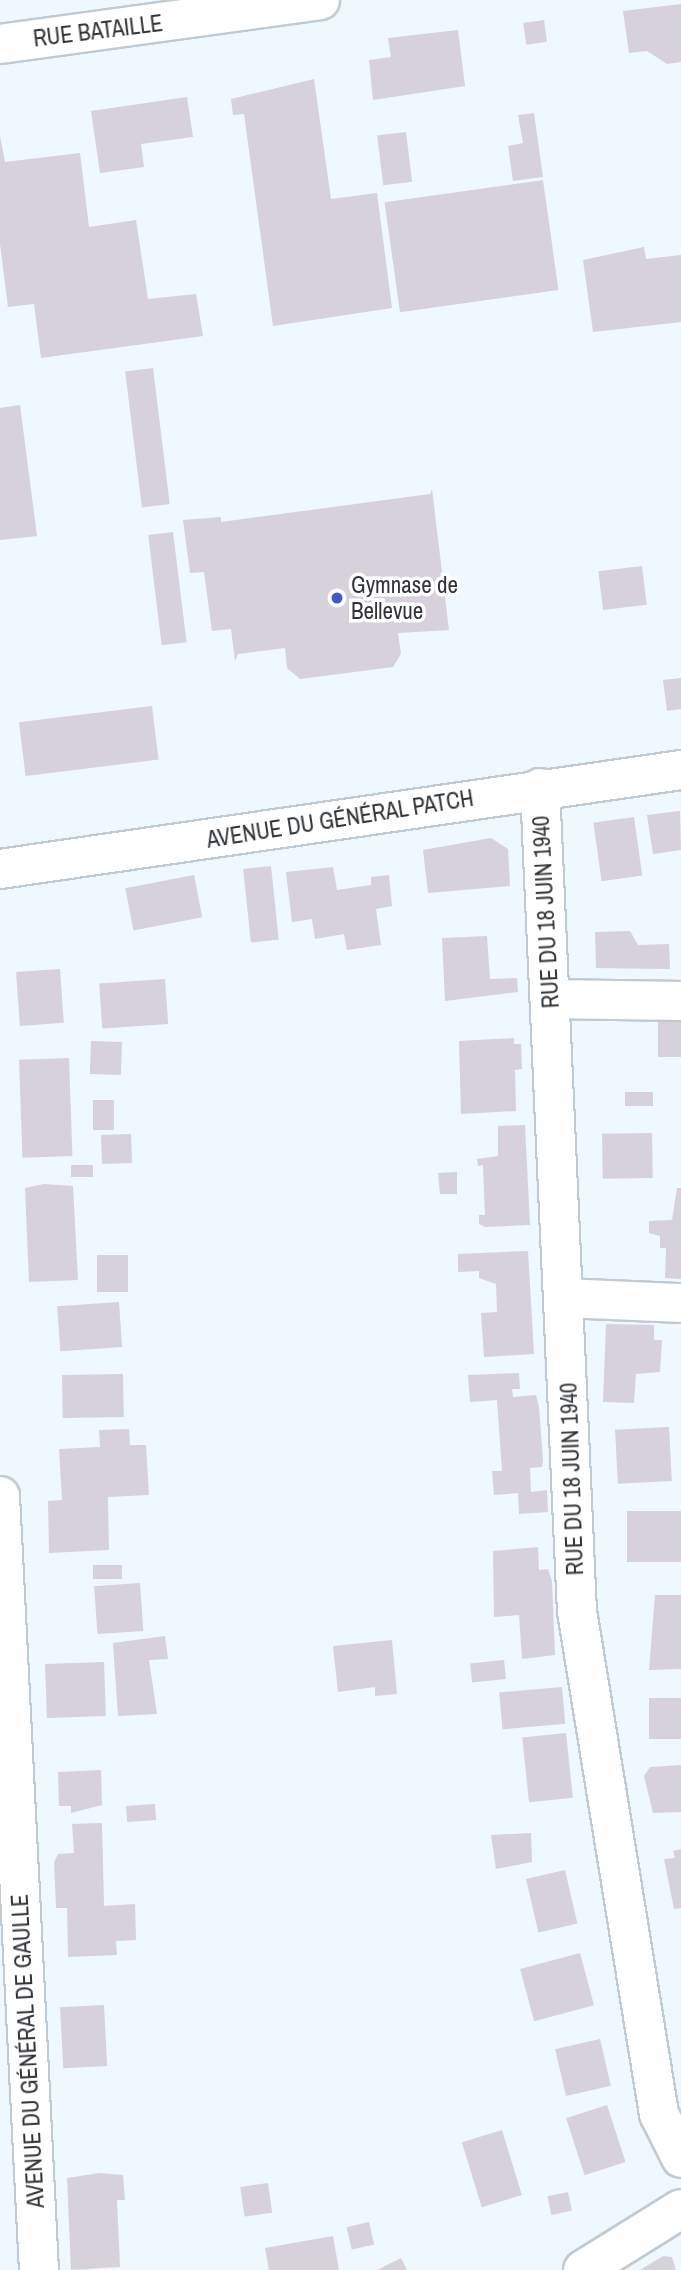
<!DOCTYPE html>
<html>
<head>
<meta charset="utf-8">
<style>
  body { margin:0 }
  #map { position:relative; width:681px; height:2270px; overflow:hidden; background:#eff7ff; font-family:"Archivo Narrow",sans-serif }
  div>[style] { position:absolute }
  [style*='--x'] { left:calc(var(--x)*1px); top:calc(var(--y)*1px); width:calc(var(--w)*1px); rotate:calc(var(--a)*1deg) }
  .building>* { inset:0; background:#d6d1da; transform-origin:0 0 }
  .roads { filter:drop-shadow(2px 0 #c2cad1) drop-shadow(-2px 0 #c2cad1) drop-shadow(0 2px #c2cad1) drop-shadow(0 -2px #c2cad1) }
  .minor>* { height:38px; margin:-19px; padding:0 19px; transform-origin:19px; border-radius:19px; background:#fff }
  .dots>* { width:19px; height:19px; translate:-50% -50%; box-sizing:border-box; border:4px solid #fff; border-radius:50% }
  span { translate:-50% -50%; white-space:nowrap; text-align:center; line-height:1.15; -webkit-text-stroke:7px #fff; paint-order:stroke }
  .street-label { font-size:23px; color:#313437 }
  .poi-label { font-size:23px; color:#313437 }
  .left { translate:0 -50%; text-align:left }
</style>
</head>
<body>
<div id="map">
  <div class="building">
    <div style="clip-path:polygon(681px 4px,681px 62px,667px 64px,647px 51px,629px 53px,623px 11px)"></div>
    <div style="left:544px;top:20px;width:22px;height:21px;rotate:82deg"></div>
    <div style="clip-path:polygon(458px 30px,465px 86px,373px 100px,369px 60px,391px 57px,388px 38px)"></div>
    <div style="clip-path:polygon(314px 79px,331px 199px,377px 193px,392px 308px,273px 326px,244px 114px,233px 115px,231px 99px)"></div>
    <div style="clip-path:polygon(187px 97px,193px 137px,141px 144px,144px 167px,100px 173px,91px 111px)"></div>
    <div style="clip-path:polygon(534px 113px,543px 177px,513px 181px,508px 146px,523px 143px,518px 115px)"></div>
    <div style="left:406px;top:132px;width:50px;height:29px;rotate:83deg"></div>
    <div style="clip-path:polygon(0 136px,5px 162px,80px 153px,89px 227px,136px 220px,148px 299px,196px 294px,203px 336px,41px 358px,34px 304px,8px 307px,0 244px)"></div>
    <div style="left:543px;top:180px;width:111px;height:160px;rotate:82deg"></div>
    <div style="clip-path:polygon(644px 247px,646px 259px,681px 255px,681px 322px,593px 332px,583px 260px)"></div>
    <div style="left:153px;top:368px;width:137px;height:28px;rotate:83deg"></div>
    <div style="clip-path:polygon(20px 405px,37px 536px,0 540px,0 408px)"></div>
    <div style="clip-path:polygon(432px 489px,449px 630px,398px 633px,401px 654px,393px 667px,300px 679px,287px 668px,285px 648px,238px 654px,235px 661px,231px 629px,212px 631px,204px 572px,190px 573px,183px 520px,221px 517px,221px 522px,430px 494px)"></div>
    <div style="left:173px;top:532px;width:111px;height:25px;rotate:83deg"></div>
    <div style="left:642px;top:566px;width:39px;height:44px;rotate:83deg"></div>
    <div style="clip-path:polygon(681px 678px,681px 709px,667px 711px,663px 680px)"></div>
    <div style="left:152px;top:706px;width:54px;height:134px;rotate:83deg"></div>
    <div style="clip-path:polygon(680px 811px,681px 850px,653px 854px,647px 815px)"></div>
    <div style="left:634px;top:817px;width:59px;height:41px;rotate:82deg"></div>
    <div style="clip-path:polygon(491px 838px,508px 849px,510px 886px,428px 893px,423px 850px)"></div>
    <div style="left:271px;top:866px;width:74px;height:28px;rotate:84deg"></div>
    <div style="clip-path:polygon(333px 867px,337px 890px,371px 885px,371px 877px,389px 875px,392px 906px,376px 909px,381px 945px,347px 950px,344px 934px,315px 939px,312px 919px,292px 922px,286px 872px)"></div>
    <div style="left:194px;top:875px;width:43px;height:70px;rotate:79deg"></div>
    <div style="clip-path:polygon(630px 931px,638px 945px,669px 944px,670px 969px,596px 968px,595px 932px)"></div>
    <div style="clip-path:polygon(487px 936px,490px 979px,517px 978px,518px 992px,445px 1001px,442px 938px)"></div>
    <div style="left:60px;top:969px;width:54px;height:44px;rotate:86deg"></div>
    <div style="left:165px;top:979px;width:45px;height:66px;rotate:86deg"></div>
    <div style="left:658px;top:1014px;width:23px;height:43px"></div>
    <div style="clip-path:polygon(514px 1038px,514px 1044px,521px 1044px,522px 1069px,515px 1070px,516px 1111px,461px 1114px,459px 1041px)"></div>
    <div style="left:122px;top:1042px;width:33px;height:31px;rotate:92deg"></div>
    <div style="left:69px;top:1058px;width:98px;height:50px;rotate:88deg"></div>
    <div style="left:625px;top:1092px;width:28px;height:14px"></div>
    <div style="left:114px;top:1100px;width:30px;height:21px;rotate:90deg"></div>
    <div style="clip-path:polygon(525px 1125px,530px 1225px,485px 1227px,479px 1224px,479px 1215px,485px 1215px,483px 1165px,478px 1166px,477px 1159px,498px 1156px,498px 1126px)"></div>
    <div style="left:652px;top:1133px;width:45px;height:50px;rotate:89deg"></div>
    <div style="left:131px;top:1134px;width:29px;height:30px;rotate:88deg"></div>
    <div style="left:93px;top:1165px;width:12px;height:22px;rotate:90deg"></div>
    <div style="clip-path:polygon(457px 1172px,457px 1194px,440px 1194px,438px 1173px)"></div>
    <div style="clip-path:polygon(44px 1184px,73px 1186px,78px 1280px,29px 1282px,25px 1188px)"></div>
    <div style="clip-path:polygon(677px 1188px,681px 1188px,681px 1279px,665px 1278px,666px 1248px,660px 1248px,660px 1236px,649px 1233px,649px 1221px,672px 1220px)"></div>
    <div style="clip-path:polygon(528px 1251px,534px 1354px,484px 1357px,481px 1313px,497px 1312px,496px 1284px,479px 1278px,479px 1271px,458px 1272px,458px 1254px)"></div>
    <div style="left:128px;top:1255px;width:37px;height:31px;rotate:90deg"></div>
    <div style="left:119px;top:1302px;width:45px;height:62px;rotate:86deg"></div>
    <div style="clip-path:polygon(606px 1324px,654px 1325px,654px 1340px,662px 1340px,660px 1372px,636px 1374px,634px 1403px,603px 1402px)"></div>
    <div style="clip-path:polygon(519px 1373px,520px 1389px,512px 1389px,513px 1397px,536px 1395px,539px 1407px,543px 1460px,542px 1467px,530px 1468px,531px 1492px,547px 1490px,548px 1512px,519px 1514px,518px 1493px,494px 1495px,492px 1471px,502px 1471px,497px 1400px,470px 1402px,468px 1375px)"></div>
    <div style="left:123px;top:1374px;width:43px;height:61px;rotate:89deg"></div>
    <div style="left:669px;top:1427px;width:54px;height:54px;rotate:87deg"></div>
    <div style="clip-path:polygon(129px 1429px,130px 1445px,146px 1445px,149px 1495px,108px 1497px,109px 1550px,49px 1553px,48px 1501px,62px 1500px,59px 1449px,100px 1447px,99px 1430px)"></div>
    <div style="left:681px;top:1511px;width:51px;height:54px;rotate:90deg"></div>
    <div style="clip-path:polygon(538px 1547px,539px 1570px,548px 1569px,552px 1581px,555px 1655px,522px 1659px,519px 1615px,494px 1617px,493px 1551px)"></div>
    <div style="left:122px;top:1565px;width:14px;height:29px;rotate:90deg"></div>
    <div style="left:140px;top:1583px;width:48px;height:46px;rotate:86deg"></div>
    <div style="clip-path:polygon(655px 1595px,681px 1595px,681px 1669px,649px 1670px)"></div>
    <div style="clip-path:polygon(165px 1636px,168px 1659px,149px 1660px,157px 1714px,118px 1716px,113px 1643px)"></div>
    <div style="clip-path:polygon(392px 1640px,397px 1694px,375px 1696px,375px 1687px,338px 1692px,333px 1646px)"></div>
    <div style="left:504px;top:1660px;width:19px;height:34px;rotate:84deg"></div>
    <div style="left:104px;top:1662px;width:54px;height:59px;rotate:88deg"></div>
    <div style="left:562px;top:1687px;width:37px;height:63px;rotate:85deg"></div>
    <div style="left:649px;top:1698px;width:32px;height:41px"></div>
    <div style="left:566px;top:1733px;width:65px;height:44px;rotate:84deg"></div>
    <div style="clip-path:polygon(681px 1765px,681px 1812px,653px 1813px,644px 1776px,650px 1767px)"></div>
    <div style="clip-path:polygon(101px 1770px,102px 1805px,71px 1813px,71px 1806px,59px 1806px,58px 1772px)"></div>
    <div style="left:155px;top:1804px;width:16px;height:29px;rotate:86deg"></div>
    <div style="clip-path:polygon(102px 1823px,104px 1906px,135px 1904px,136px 1940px,116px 1941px,117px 1955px,68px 1957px,67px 1908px,56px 1908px,54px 1862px,58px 1854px,74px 1853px,72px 1824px)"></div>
    <div style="clip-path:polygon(531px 1833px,532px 1862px,496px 1869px,491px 1835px)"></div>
    <div style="clip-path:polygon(681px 1849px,681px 1908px,674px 1909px,664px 1859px,675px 1858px,673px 1851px)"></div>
    <div style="left:565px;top:1870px;width:55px;height:40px;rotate:77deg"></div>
    <div style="left:580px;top:1953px;width:54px;height:62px;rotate:75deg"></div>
    <div style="left:104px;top:2005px;width:61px;height:44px;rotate:87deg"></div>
    <div style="left:600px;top:2039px;width:48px;height:46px;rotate:77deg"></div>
    <div style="left:607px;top:2105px;width:60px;height:43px;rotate:72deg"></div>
    <div style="left:502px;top:2130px;width:68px;height:42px;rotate:73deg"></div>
    <div style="clip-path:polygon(100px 2173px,123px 2175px,125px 2200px,117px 2200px,120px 2267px,71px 2270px,67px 2178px)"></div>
    <div style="left:268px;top:2183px;width:30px;height:28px;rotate:82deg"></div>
    <div style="left:568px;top:2192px;width:19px;height:21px;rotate:78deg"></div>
    <div style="left:369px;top:2222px;width:23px;height:23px;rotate:77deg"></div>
    <div style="clip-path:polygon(333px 2236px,339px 2270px,269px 2270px,265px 2248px)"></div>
    <div style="clip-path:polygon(663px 2256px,672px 2257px,676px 2270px,640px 2270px)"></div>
    <div style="clip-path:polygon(401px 2258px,407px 2270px,377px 2270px)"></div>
  </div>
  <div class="roads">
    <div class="minor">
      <div style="--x:0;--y:44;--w:323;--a:-7.8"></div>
      <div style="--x:540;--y:788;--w:824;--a:87.43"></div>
      <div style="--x:577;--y:1611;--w:510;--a:80.74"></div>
      <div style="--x:659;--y:2114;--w:49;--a:63.4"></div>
      <div style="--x:0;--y:869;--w:688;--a:-8.27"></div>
      <div style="--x:550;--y:999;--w:131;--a:0.9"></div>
      <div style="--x:565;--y:1298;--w:116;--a:2.5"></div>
      <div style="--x:0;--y:1496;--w:775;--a:87.12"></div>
      <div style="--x:583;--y:2270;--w:115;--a:-31.9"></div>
    </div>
  </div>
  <div class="dots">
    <div style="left:337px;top:598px;background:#3d5bcd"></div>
  </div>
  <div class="street-label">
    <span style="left:98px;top:31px;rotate:-7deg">RUE BATAILLE</span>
    <span style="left:340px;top:819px;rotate:-9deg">AVENUE DU GÉNÉRAL PATCH</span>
    <span style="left:546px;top:912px;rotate:-93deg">RUE DU 18 JUIN 1940</span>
    <span style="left:572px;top:1479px;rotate:-92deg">RUE DU 18 JUIN 1940</span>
    <span style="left:28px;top:2051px;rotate:-93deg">AVENUE DU GÉNÉRAL DE GAULLE</span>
  </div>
  <div class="poi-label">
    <span class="left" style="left:351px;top:598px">Gymnase de<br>Bellevue</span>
  </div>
</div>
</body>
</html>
